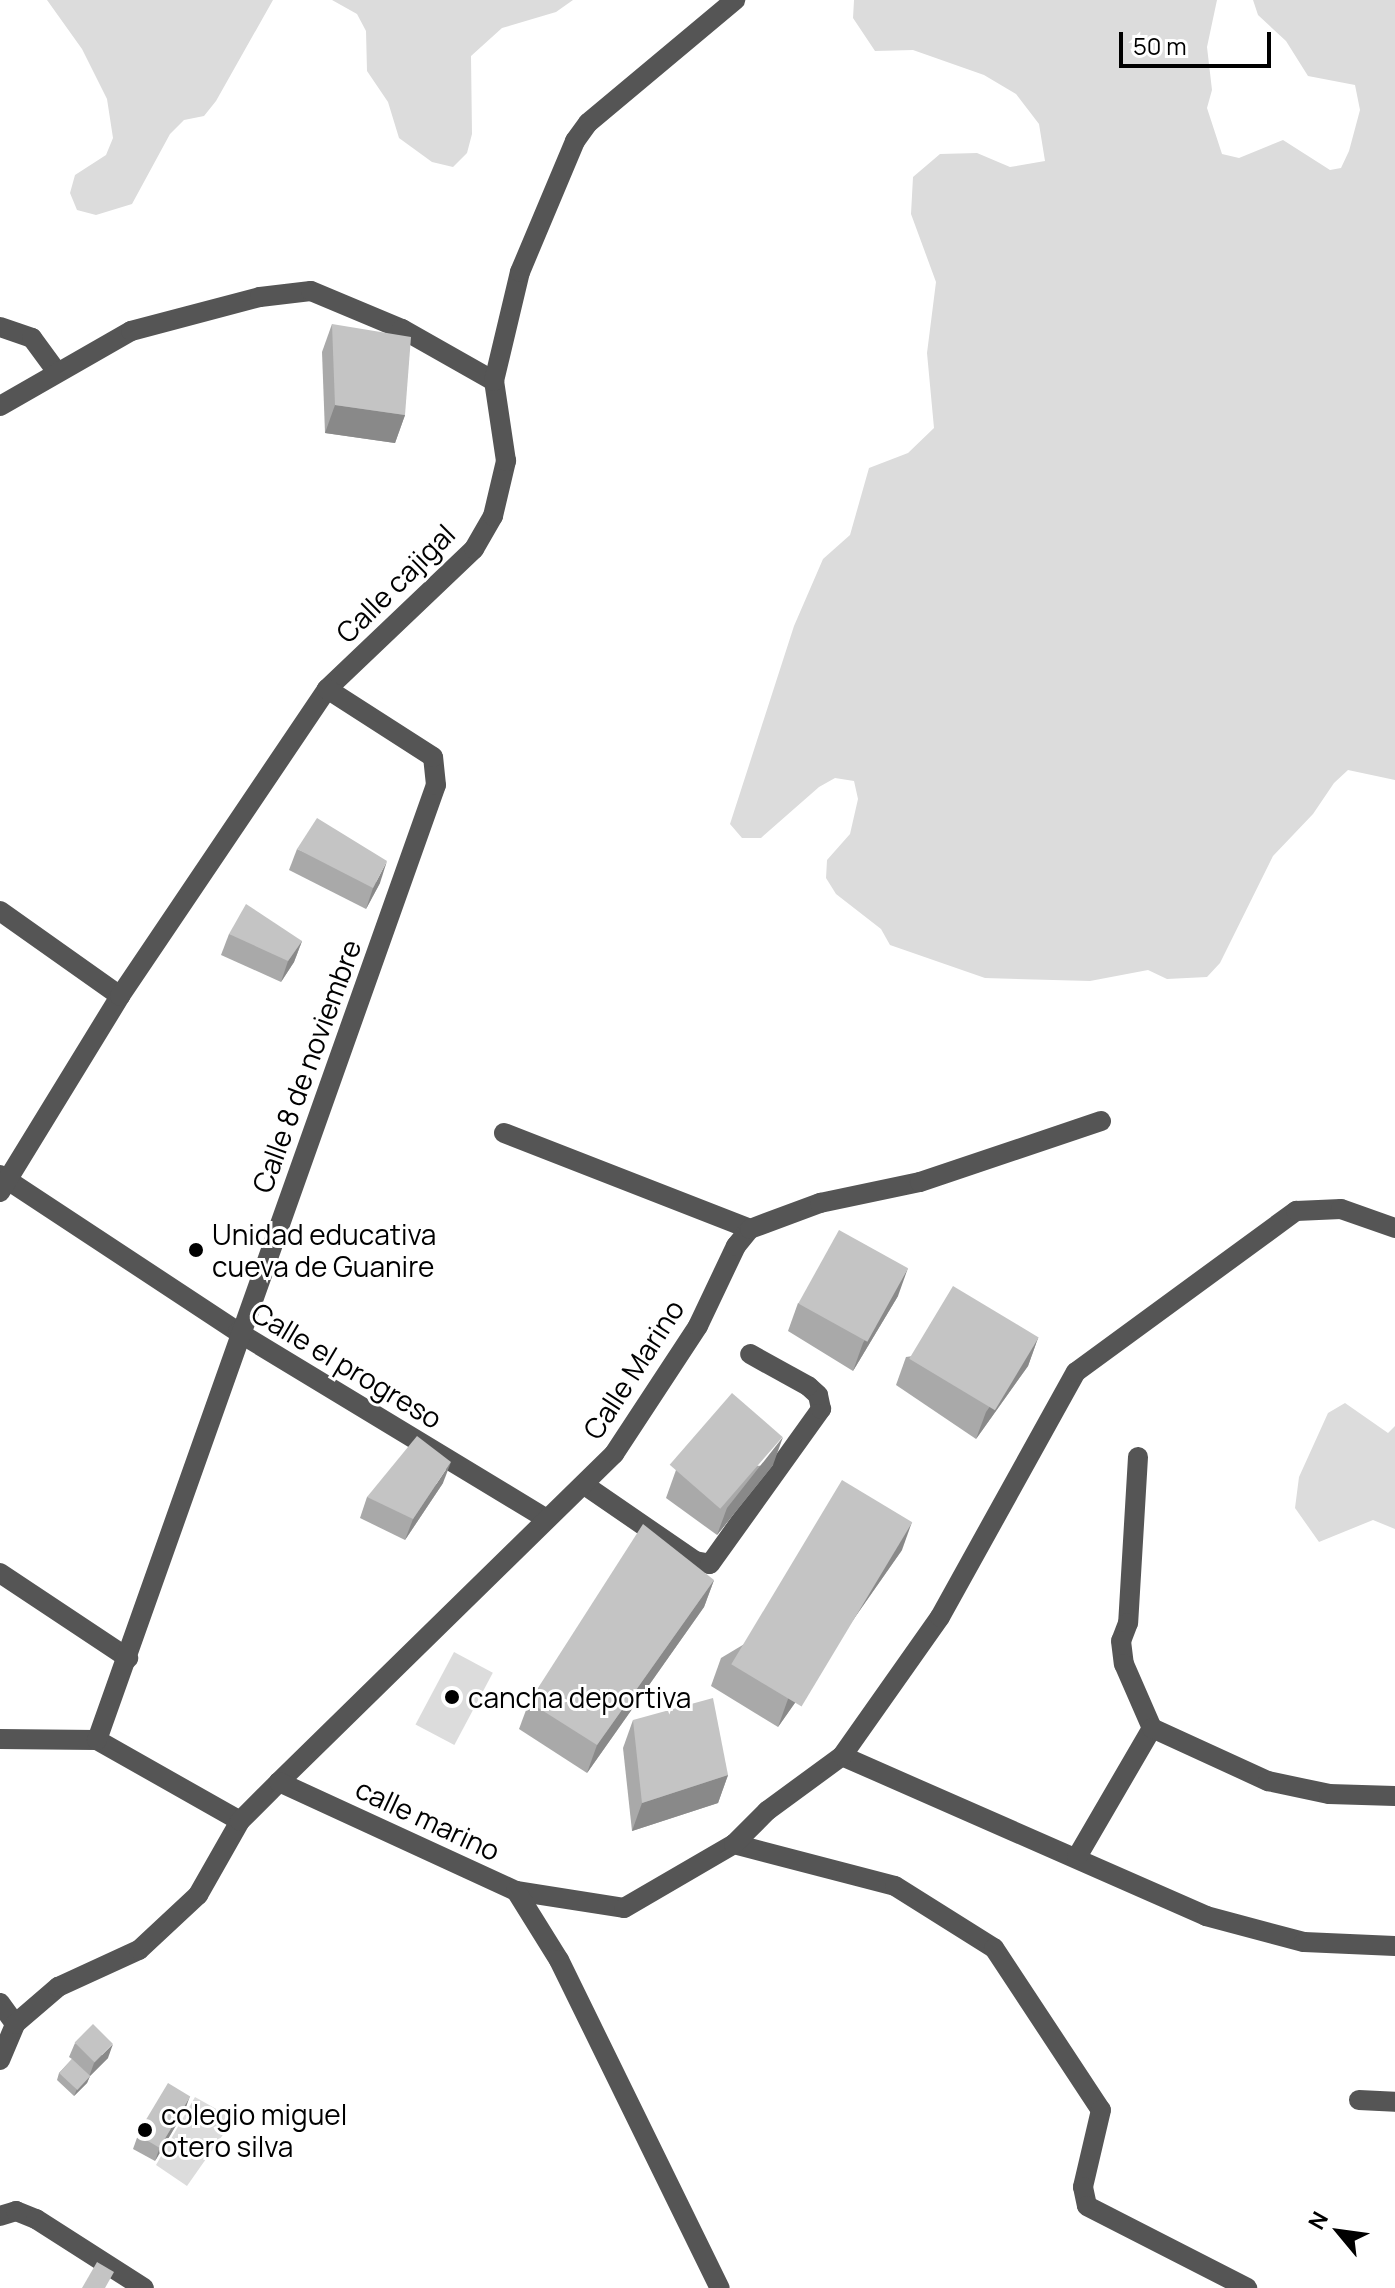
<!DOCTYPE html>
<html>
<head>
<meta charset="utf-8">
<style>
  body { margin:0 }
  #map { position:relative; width:1395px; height:2288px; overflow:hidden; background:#fff; font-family:Manrope,sans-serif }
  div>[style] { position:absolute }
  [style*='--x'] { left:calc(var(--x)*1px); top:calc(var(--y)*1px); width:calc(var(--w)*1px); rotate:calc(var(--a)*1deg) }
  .green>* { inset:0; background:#dcdcdc; transform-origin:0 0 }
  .minor>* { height:20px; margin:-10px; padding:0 10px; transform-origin:10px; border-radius:10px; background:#555 }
  .wall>* { inset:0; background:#a9a9a9 }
  .shaded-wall>* { inset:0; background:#898989 }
  .building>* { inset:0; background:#c4c4c4; transform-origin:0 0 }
  .dots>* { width:22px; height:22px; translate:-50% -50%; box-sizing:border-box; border:4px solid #fff; border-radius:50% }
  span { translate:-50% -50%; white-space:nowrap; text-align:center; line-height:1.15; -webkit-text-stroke:6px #fff; paint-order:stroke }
  .street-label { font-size:28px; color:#000 }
  .poi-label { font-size:28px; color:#000 }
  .left { translate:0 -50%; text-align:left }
  .north { position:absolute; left:1299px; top:2192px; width:80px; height:80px; -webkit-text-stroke:6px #fff; paint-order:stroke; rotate:299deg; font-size:22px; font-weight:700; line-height:32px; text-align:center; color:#000 }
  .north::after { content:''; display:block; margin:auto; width:28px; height:36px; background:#000; clip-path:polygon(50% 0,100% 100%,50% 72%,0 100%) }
  .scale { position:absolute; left:1119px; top:32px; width:152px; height:36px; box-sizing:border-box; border:4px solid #000; border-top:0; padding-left:10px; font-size:24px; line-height:28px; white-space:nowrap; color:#000; -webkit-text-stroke:6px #fff; paint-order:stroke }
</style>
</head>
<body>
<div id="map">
  <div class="green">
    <div style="clip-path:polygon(47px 0,273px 0,216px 101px,204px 116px,184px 120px,170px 134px,132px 204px,96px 215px,77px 210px,70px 193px,75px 175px,106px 155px,113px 138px,107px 99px,82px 49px)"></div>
    <div style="clip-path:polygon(332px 0,573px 0,556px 12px,502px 28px,471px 56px,472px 134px,467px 153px,453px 167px,432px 162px,399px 138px,388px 102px,367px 71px,366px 31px,357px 14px)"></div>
    <div style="clip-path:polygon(854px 0,1217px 0,1207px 47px,1212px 90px,1207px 108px,1222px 154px,1239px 158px,1283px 140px,1330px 170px,1341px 168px,1349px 151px,1360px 110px,1355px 85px,1308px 76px,1286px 41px,1258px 15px,1253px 0,1395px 0,1395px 780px,1348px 770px,1334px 783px,1313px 814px,1273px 856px,1220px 963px,1207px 977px,1167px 979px,1148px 970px,1090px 981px,985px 978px,890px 945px,881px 929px,836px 894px,826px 878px,827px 860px,850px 834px,858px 799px,854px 781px,835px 778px,819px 787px,761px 838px,742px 838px,730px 824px,794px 626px,823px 559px,850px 535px,869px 468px,908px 453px,934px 428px,927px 353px,936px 282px,911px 214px,913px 177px,940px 154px,977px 153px,1010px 167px,1045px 161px,1039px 124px,1016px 94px,984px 75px,913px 50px,875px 51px,853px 18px)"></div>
    <div style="clip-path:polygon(1345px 1403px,1388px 1433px,1395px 1426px,1395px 1529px,1373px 1520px,1319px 1542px,1295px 1508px,1299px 1477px,1328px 1413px)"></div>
    <div style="left:454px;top:1652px;width:44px;height:82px;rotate:28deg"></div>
    <div style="clip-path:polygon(195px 2097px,234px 2119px,187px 2186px,156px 2165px)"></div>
  </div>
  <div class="minor">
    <div style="--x:0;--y:327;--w:34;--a:19"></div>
    <div style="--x:32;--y:338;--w:42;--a:53.7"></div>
    <div style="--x:0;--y:406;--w:151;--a:-29.8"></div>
    <div style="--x:131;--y:331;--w:133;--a:-14.8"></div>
    <div style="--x:260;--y:297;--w:51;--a:-6.7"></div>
    <div style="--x:311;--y:291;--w:99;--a:22.7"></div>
    <div style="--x:402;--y:329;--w:106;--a:29.5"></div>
    <div style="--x:0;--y:911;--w:147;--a:35.3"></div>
    <div style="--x:504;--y:1133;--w:264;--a:21.3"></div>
    <div style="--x:0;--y:1175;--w:285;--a:33.4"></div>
    <div style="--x:238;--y:1332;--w:361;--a:31.2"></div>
    <div style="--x:0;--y:1192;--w:230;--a:-58.5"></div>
    <div style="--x:120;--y:996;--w:370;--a:-56"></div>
    <div style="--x:327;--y:689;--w:203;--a:-43.6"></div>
    <div style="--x:474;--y:549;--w:38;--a:-60"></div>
    <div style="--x:493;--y:516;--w:57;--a:-76.7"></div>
    <div style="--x:506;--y:461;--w:81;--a:-98.5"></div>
    <div style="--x:494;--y:381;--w:112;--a:-76.6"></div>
    <div style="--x:520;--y:272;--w:142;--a:-67.2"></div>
    <div style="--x:575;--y:141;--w:22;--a:-54"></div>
    <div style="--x:588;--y:123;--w:192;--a:-39.9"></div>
    <div style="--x:1138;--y:1457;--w:166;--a:93.4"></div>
    <div style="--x:1128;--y:1623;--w:19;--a:111"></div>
    <div style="--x:1121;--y:1641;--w:23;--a:83"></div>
    <div style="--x:1124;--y:1664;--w:70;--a:66.4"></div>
    <div style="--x:586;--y:1486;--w:132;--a:34.5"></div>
    <div style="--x:695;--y:1561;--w:15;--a:11"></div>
    <div style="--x:710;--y:1564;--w:191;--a:-54.4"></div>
    <div style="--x:821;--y:1409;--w:14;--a:-102"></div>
    <div style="--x:818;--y:1395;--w:13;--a:-138"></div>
    <div style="--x:808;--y:1386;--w:66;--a:-151.1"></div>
    <div style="--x:0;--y:1573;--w:154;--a:33.6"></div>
    <div style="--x:0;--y:1739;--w:97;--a:0.6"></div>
    <div style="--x:97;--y:1740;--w:164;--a:29.5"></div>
    <div style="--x:97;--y:1740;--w:1013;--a:-70.46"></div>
    <div style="--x:436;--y:785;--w:28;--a:-96"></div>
    <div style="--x:433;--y:757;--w:126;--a:-147.3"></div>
    <div style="--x:842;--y:1756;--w:398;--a:23.7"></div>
    <div style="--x:1206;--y:1916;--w:101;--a:14.9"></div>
    <div style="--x:1304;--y:1942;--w:91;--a:2.5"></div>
    <div style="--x:279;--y:1782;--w:469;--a:-44.4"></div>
    <div style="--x:614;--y:1454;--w:153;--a:-56.7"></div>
    <div style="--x:698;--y:1326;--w:89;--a:-64.6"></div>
    <div style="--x:736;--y:1246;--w:22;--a:-51"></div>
    <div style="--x:750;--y:1229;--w:75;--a:-20.4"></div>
    <div style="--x:820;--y:1203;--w:102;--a:-11.9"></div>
    <div style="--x:920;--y:1182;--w:191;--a:-18.6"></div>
    <div style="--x:734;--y:1844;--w:166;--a:14.6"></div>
    <div style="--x:895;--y:1886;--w:117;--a:32.1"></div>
    <div style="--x:994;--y:1948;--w:194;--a:56.6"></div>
    <div style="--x:1101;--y:2110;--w:79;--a:103.2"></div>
    <div style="--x:1083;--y:2187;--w:19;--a:78"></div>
    <div style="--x:1087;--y:2206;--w:180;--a:27.1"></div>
    <div style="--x:1077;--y:1857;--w:149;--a:-59.8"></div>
    <div style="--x:1152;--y:1728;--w:128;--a:24.6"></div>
    <div style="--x:1268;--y:1781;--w:62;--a:12"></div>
    <div style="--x:1329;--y:1794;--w:66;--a:1.7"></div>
    <div style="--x:516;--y:1891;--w:109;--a:8.9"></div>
    <div style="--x:624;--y:1908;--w:127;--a:-30.2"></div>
    <div style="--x:734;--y:1844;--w:47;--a:-45"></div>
    <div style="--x:767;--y:1811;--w:93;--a:-36.3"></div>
    <div style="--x:842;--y:1756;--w:170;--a:-54.8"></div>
    <div style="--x:940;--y:1617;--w:280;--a:-61"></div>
    <div style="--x:1076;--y:1372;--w:273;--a:-36.2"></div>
    <div style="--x:1296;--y:1211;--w:45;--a:-2.5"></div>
    <div style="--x:1341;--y:1209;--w:57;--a:19.4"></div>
    <div style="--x:0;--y:2003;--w:26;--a:54"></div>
    <div style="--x:0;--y:2060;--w:39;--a:-67"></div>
    <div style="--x:15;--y:2024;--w:57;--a:-40.7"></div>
    <div style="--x:58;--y:1987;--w:89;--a:-24.6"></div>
    <div style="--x:139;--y:1950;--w:81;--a:-43"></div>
    <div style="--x:198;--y:1895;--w:85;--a:-60.4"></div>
    <div style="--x:240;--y:1821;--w:55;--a:-45"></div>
    <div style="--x:279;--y:1782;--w:261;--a:24.7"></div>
    <div style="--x:516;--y:1891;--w:81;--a:58.1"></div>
    <div style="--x:559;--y:1960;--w:365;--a:63.9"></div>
    <div style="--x:1359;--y:2100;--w:36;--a:3"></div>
    <div style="--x:0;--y:2216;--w:17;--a:-17"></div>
    <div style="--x:16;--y:2211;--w:22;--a:22"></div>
    <div style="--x:36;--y:2219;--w:128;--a:32.6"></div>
  </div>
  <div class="wall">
    <div style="clip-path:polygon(332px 324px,405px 415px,395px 443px,325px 433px,322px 352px)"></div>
    <div style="clip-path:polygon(297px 849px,380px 883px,366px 909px,289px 870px)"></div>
    <div style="clip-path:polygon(229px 934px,302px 941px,294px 962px,281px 982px,221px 955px)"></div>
    <div style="clip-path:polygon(898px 1296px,853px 1371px,788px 1331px,798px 1303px)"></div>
    <div style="clip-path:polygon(1038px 1338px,1028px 1366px,976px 1439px,896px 1385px,906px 1357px)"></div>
    <div style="clip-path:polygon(773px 1465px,717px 1535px,666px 1498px,676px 1470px)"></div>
    <div style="clip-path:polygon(443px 1483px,405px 1540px,360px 1518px,367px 1497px)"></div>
    <div style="clip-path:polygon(902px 1550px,778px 1727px,711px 1686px,721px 1658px)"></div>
    <div style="clip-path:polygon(714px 1580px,704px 1607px,587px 1773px,519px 1729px,529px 1702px)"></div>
    <div style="clip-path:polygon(633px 1720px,728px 1775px,718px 1803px,632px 1831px,623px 1748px)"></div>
    <div style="clip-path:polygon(75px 2043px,108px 2058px,90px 2076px,87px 2083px,74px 2096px,57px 2080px,59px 2073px,72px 2059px,69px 2057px)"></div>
    <div style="clip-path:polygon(185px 2110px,155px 2161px,133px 2149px,138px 2135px)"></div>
  </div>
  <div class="shaded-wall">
    <div style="clip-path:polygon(335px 405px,405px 415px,395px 443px,325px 433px)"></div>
    <div style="clip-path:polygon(387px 861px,380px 883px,366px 909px,373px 888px)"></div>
    <div style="clip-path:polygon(302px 941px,294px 962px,281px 982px,288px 961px)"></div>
    <div style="clip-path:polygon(908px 1268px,898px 1296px,853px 1371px,863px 1343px)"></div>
    <div style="clip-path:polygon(1038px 1338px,1028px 1366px,976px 1439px,986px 1412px)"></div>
    <div style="clip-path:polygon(783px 1437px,773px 1465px,717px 1535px,727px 1508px)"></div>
    <div style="clip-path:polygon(451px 1462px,443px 1483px,405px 1540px,413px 1519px)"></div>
    <div style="clip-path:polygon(912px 1522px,902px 1550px,778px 1727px,788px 1699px)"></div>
    <div style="clip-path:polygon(714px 1580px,704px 1607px,587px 1773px,597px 1745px)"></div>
    <div style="clip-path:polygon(728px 1775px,718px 1803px,632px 1831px,642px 1803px)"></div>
    <div style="clip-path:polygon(113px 2044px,108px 2058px,89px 2077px,94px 2063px)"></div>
    <div style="clip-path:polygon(90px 2076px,87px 2083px,74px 2096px,77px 2089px)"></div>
    <div style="clip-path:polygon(190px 2096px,185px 2110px,155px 2161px,160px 2147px)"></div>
  </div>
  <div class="building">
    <div style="clip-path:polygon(332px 324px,411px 337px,405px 415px,335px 405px)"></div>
    <div style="clip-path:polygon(317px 818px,387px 861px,373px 888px,297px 849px)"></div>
    <div style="clip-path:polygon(246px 904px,302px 941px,288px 961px,229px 934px)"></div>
    <div style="left:839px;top:1230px;width:79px;height:84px;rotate:29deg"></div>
    <div style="left:953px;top:1286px;width:100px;height:85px;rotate:31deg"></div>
    <div style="left:732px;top:1393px;width:67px;height:95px;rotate:41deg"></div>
    <div style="clip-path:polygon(417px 1436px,451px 1462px,413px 1519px,367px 1497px)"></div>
    <div style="left:842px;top:1480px;width:82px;height:215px;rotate:31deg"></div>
    <div style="clip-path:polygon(643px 1524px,714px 1580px,597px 1745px,529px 1702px)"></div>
    <div style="clip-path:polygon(713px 1698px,728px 1775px,642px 1803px,633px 1720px)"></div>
    <div style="left:93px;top:2024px;width:28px;height:26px;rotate:45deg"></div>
    <div style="left:72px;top:2059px;width:25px;height:19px;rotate:43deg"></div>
    <div style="left:168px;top:2083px;width:26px;height:60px;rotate:31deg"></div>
    <div style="clip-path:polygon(97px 2262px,114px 2272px,105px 2288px,82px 2288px)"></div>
  </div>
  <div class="dots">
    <div style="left:196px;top:1250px;background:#000"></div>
    <div style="left:452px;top:1697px;background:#000"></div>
    <div style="left:145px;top:2130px;background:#000"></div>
  </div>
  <div class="street-label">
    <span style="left:395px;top:583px;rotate:-45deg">Calle cajigal</span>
    <span style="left:306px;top:1066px;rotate:-70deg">Calle 8 de noviembre</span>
    <span style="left:347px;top:1365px;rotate:31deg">Calle el progreso</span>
    <span style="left:633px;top:1369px;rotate:-57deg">Calle Marino</span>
    <span style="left:428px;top:1819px;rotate:25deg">calle marino</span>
  </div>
  <div class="poi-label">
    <span class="left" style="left:212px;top:1250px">Unidad educativa<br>cueva de Guanire</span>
    <span class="left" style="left:468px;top:1697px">cancha deportiva</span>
    <span class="left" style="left:161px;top:2130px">colegio miguel<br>otero silva</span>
  </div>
  <div class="north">N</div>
  <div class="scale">50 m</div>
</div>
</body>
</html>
